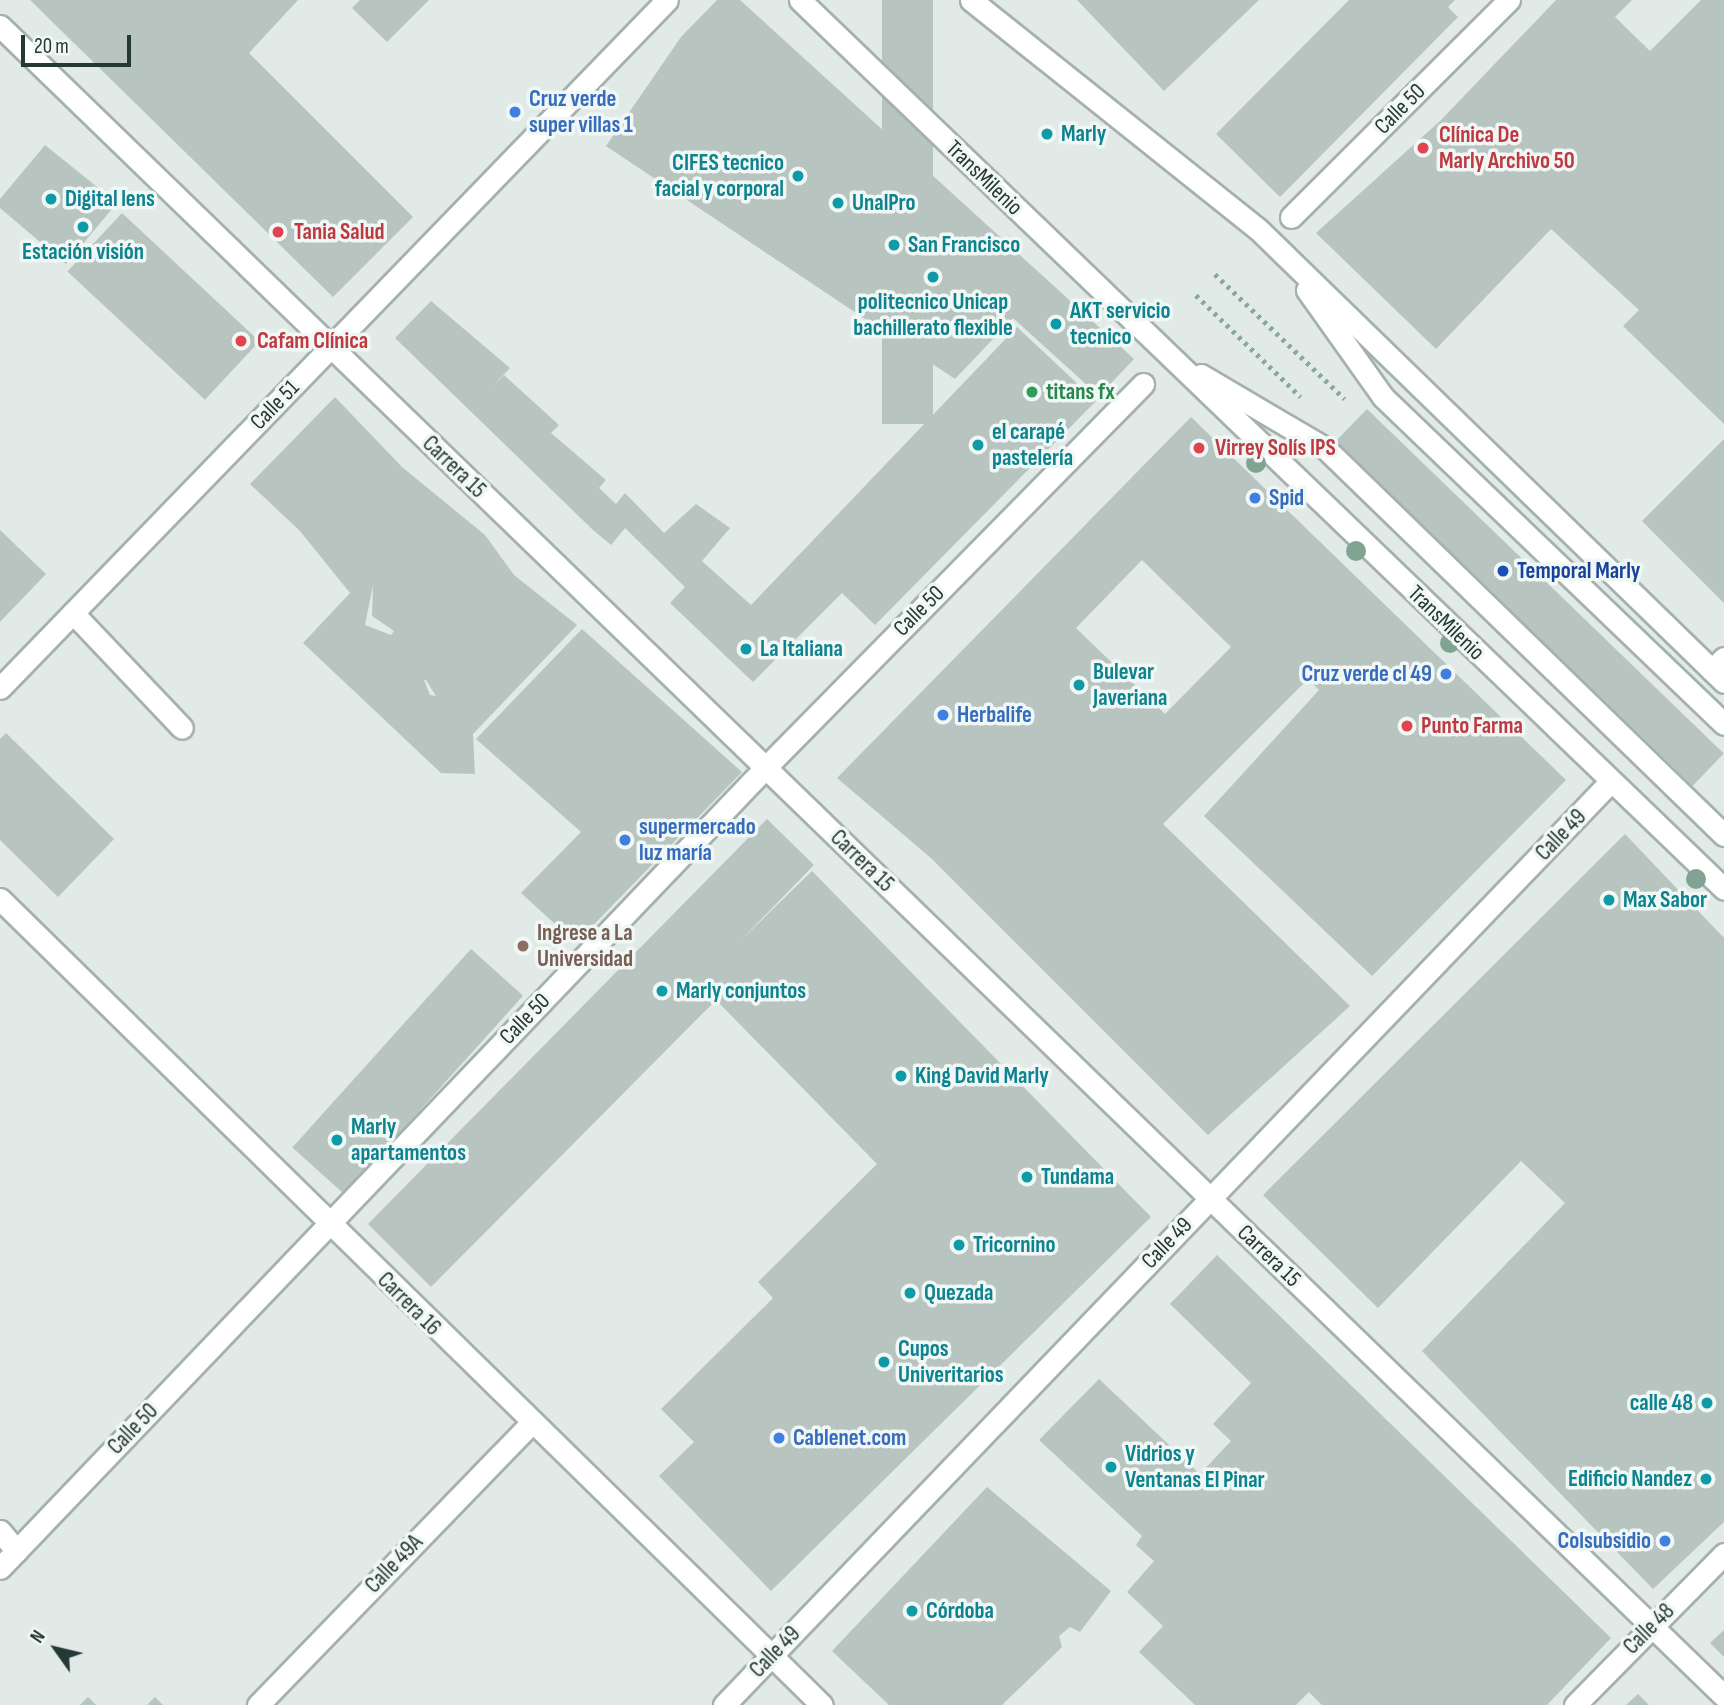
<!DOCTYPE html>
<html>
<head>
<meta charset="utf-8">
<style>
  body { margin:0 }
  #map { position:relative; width:1724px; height:1705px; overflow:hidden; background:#e1eae7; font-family:"Sofia Sans Condensed",sans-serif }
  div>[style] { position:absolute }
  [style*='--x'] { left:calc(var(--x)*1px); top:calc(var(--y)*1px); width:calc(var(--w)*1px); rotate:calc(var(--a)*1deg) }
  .building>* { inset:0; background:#b7c4c0; transform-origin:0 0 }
  .path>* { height:4.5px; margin-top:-2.25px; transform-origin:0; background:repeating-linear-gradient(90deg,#85aaa2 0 3.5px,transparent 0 8.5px) }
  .roads { filter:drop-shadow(2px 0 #a5b1ae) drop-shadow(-2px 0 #a5b1ae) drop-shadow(0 2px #a5b1ae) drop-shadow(0 -2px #a5b1ae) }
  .lane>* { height:21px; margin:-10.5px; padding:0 10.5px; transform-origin:10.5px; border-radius:10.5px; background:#fff }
  .street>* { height:21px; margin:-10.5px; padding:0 10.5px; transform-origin:10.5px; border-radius:10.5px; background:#fff }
  .secondary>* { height:21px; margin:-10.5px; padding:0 10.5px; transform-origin:10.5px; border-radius:10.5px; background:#fff }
  .trees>* { width:20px; height:20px; margin:-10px; border-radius:50%; background:#81a492 }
  .dots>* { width:19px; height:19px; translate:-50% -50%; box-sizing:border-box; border:4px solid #f1f7f4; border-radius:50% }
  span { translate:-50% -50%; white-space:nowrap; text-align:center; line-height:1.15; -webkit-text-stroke:7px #f1f7f4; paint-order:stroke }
  .shop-label { font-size:23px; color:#366cbe; font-weight:700 }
  .left { translate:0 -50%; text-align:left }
  .right { translate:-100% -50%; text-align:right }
  .street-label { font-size:23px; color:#243835 }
  .culture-label { font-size:23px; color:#0d838f; font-weight:700 }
  .health-label { font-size:23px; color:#be3a42; font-weight:700 }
  .leisure-label { font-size:23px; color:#27864d; font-weight:700 }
  .transit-label { font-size:23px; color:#164399; font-weight:700 }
  .education-label { font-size:23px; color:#785e54; font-weight:700 }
  .north { position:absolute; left:21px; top:1614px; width:70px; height:70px; -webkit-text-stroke:5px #f1f7f4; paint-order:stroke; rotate:304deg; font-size:19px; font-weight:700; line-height:28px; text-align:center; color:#243835 }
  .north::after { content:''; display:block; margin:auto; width:24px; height:32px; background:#243835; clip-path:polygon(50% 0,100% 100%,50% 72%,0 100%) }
  .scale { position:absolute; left:21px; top:35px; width:110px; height:32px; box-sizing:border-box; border:4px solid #243835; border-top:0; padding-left:9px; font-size:21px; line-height:24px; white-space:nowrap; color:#243835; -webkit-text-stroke:5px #f1f7f4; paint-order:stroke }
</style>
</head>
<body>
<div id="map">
  <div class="building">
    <div style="clip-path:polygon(30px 0,298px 0,249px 53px,413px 217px,333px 297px)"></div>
    <div style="clip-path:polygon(360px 0,429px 0,387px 42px,352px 8px)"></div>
    <div style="clip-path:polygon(717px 0,740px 0,1134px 359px,1099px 396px,1013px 318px,955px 379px,606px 146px,681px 37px)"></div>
    <div style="left:882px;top:0;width:51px;height:424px"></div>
    <div style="clip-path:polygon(1077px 0,1259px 0,1164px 91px)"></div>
    <div style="clip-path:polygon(1349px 0,1455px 0,1448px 7px,1458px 17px,1280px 197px,1216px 134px)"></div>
    <div style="clip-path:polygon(1556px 0,1632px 0,1615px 17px,1650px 51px,1701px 0,1724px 0,1724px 424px,1623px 326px,1639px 310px,1551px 229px,1436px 349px,1316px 233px,1441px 120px)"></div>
    <div style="clip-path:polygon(45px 145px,117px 203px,66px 264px,0 208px,0 199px)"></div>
    <div style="left:122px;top:213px;width:188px;height:80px;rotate:43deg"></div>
    <div style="clip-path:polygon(431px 301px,510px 368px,491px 388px,504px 375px,559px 425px,551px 433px,606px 480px,599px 488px,616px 504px,625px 493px,664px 533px,696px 504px,730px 528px,702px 561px,751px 605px,1017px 327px,1096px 401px,875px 625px,842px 593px,753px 682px,670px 603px,685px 587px,625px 528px,611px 545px,593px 530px,395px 338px)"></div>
    <div style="clip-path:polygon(evenodd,335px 397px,402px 467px,485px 535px,514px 575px,577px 625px,473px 734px,475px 774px,441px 773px,303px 643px,350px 593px,300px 531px,250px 484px,335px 397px,373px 585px,372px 616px,394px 631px,391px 635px,365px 625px,373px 585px,335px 397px,424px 680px,426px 680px,436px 696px,430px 695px,424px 680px)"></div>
    <div style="left:1367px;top:409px;width:496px;height:45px;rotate:44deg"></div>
    <div style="clip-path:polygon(evenodd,1191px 417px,1566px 780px,1372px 976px,1204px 816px,1319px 690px,1308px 679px,1163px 824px,1350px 1006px,1208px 1135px,932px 859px,837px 778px,1191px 417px,1142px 560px,1231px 647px,1165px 714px,1076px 628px,1142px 560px)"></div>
    <div style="clip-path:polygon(1724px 439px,1724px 603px,1642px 521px)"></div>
    <div style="clip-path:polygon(0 530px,46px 574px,0 622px)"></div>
    <div style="clip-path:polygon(582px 629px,742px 772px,576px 943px,521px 893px,581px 832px,476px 739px)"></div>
    <div style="clip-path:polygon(6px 733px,114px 839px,58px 897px,0 840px,0 739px)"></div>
    <div style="clip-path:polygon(767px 819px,814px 865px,741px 940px,812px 871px,1151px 1217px,771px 1591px,659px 1476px,694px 1442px,661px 1409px,773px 1298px,758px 1282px,877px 1164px,716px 1000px,431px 1287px,368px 1224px)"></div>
    <div style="clip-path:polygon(1625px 834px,1724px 938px,1724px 1522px,1653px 1589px,1422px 1351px,1565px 1203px,1521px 1161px,1378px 1308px,1263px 1195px)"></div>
    <div style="left:471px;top:949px;width:70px;height:267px;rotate:42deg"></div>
    <div style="clip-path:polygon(1217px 1255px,1611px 1638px,1547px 1705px,1322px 1705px,1309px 1692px,1296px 1705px,1195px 1705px,1139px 1652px,1163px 1626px,1127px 1592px,1154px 1561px,1136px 1545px,1142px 1536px,1039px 1440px,1099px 1379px,1200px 1474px,1231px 1441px,1213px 1424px,1251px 1383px,1170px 1304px)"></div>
    <div style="clip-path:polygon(987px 1487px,1111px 1591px,1080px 1632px,1070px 1627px,1059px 1636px,1062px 1647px,1002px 1705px,889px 1705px,832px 1651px)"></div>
    <div style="clip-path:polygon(1724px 1630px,1724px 1657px,1710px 1643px)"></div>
    <div style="clip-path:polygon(1638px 1694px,1649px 1705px,1626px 1705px)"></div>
    <div style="clip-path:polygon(88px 1697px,96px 1705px,80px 1705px)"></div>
    <div style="clip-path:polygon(155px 1697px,163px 1705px,147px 1705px)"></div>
  </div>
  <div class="path">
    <div style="--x:1215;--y:274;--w:180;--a:43.9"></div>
    <div style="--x:1196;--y:295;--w:146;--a:44.2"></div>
  </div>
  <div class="roads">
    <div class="lane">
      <div style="--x:800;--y:0;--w:1282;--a:43.89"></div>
      <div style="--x:971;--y:0;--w:367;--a:38.6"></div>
      <div style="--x:1258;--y:229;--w:650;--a:44.19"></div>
      <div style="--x:1307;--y:290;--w:131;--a:54.6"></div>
      <div style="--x:1383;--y:397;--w:472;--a:43.8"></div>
      <div style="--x:1201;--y:375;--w:144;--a:30.5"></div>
      <div style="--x:1325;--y:448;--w:556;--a:44.13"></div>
      <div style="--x:73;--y:613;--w:158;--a:46.5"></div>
      <div style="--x:0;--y:1531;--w:26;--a:50"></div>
    </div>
    <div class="street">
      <div style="--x:0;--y:26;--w:2400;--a:44.09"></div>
      <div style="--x:1291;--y:217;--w:308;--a:-44.9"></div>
      <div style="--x:0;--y:899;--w:1151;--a:44.44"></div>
      <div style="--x:0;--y:1568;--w:1107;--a:-46.28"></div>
      <div style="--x:765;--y:768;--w:539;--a:-45.45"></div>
      <div style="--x:258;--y:1705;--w:391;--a:-45.9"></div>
      <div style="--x:1575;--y:1705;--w:212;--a:-45.4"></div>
    </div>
    <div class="secondary">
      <div style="--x:1712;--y:670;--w:17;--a:-45"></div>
      <div style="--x:0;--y:688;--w:958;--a:-45.89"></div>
      <div style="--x:724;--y:1705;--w:1281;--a:-46.17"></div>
    </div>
  </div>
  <div class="trees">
    <div style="left:1256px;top:463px"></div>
    <div style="left:1356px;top:551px"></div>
    <div style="left:1450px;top:643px"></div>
    <div style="left:1696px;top:879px"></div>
  </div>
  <div class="dots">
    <div style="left:515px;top:112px;background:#3f7fe0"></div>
    <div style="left:1047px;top:134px;background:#0f9aa8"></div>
    <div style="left:1423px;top:148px;background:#e0444e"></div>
    <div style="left:798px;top:176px;background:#0f9aa8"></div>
    <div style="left:51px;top:199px;background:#0f9aa8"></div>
    <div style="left:838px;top:203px;background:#0f9aa8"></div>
    <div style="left:83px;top:227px;background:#0f9aa8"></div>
    <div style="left:278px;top:232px;background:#e0444e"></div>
    <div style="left:894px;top:245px;background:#0f9aa8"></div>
    <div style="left:933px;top:277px;background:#0f9aa8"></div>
    <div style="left:1056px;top:324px;background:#0f9aa8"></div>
    <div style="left:241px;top:341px;background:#e0444e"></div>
    <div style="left:1032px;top:392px;background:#2e9e5b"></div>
    <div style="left:978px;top:445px;background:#0f9aa8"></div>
    <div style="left:1199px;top:448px;background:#e0444e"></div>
    <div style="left:1255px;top:498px;background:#3f7fe0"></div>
    <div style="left:1503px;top:571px;background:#1a4fb4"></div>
    <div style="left:746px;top:649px;background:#0f9aa8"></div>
    <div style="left:1446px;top:674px;background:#3f7fe0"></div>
    <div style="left:1079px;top:685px;background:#0f9aa8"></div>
    <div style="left:943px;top:715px;background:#3f7fe0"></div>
    <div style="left:1407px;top:726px;background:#e0444e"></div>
    <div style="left:625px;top:840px;background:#3f7fe0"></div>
    <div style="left:1609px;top:900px;background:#0f9aa8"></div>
    <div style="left:523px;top:946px;background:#8d6e63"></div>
    <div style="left:662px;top:991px;background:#0f9aa8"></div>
    <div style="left:901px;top:1076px;background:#0f9aa8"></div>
    <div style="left:337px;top:1140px;background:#0f9aa8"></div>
    <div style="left:1027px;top:1177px;background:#0f9aa8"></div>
    <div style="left:959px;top:1245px;background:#0f9aa8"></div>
    <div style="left:910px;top:1293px;background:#0f9aa8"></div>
    <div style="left:884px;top:1362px;background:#0f9aa8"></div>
    <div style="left:1707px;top:1403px;background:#0f9aa8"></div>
    <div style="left:779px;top:1438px;background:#3f7fe0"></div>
    <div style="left:1111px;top:1467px;background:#0f9aa8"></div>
    <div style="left:1706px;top:1479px;background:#0f9aa8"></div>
    <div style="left:1665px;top:1541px;background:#3f7fe0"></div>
    <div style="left:912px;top:1611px;background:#0f9aa8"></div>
  </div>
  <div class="shop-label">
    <span class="left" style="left:529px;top:112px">Cruz verde<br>super villas 1</span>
    <span class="left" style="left:1269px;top:498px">Spid</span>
    <span class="right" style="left:1432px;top:674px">Cruz verde cl 49</span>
    <span class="left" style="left:957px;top:715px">Herbalife</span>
    <span class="left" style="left:639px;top:840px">supermercado<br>luz maría</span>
    <span class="left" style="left:793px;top:1438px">Cablenet.com</span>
    <span class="right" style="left:1651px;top:1541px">Colsubsidio</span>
  </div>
  <div class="street-label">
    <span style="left:1400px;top:109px;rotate:-45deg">Calle 50</span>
    <span style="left:984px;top:178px;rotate:44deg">TransMilenio</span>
    <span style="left:275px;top:405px;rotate:-46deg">Calle 51</span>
    <span style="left:454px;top:467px;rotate:44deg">Carrera 15</span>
    <span style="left:919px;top:611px;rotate:-45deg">Calle 50</span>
    <span style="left:1446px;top:623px;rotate:44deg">TransMilenio</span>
    <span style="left:1561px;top:835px;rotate:-46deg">Calle 49</span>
    <span style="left:862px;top:861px;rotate:44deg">Carrera 15</span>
    <span style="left:525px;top:1019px;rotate:-46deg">Calle 50</span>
    <span style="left:1167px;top:1243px;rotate:-46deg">Calle 49</span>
    <span style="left:1269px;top:1256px;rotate:44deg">Carrera 15</span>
    <span style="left:409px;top:1304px;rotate:45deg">Carrera 16</span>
    <span style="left:133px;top:1429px;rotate:-46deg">Calle 50</span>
    <span style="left:394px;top:1564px;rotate:-46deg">Calle 49A</span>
    <span style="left:1649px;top:1629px;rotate:-45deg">Calle 48</span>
    <span style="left:775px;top:1652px;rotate:-46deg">Calle 49</span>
  </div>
  <div class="culture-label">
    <span class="left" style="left:1061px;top:134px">Marly</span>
    <span class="right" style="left:784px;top:176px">CIFES tecnico<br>facial y corporal</span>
    <span class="left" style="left:65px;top:199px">Digital lens</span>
    <span class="left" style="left:852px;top:203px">UnalPro</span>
    <span class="left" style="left:908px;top:245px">San Francisco</span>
    <span style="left:83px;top:252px">Estación visión</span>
    <span style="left:933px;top:315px">politecnico Unicap<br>bachillerato flexible</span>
    <span class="left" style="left:1070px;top:324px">AKT servicio<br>tecnico</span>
    <span class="left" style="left:992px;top:445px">el carapé<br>pastelería</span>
    <span class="left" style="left:760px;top:649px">La Italiana</span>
    <span class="left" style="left:1093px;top:685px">Bulevar<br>Javeriana</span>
    <span class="left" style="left:1623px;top:900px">Max Sabor</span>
    <span class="left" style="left:676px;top:991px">Marly conjuntos</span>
    <span class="left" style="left:915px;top:1076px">King David Marly</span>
    <span class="left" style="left:351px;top:1140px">Marly<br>apartamentos</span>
    <span class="left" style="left:1041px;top:1177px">Tundama</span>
    <span class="left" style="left:973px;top:1245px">Tricornino</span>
    <span class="left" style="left:924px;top:1293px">Quezada</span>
    <span class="left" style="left:898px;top:1362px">Cupos<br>Univeritarios</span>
    <span class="right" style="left:1693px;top:1403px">calle 48</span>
    <span class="left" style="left:1125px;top:1467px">Vidrios y<br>Ventanas El Pinar</span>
    <span class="right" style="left:1692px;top:1479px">Edificio Nandez</span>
    <span class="left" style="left:926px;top:1611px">Córdoba</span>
  </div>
  <div class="health-label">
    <span class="left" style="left:1439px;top:148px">Clínica De<br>Marly Archivo 50</span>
    <span class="left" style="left:294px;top:232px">Tania Salud</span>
    <span class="left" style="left:257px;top:341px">Cafam Clínica</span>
    <span class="left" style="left:1215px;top:448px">Virrey Solís IPS</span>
    <span class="left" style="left:1421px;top:726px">Punto Farma</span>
  </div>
  <div class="leisure-label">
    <span class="left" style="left:1046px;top:392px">titans fx</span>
  </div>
  <div class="transit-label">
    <span class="left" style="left:1517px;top:571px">Temporal Marly</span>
  </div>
  <div class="education-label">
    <span class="left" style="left:537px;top:946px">Ingrese a La<br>Universidad</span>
  </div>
  <div class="north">N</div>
  <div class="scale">20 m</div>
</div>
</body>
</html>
